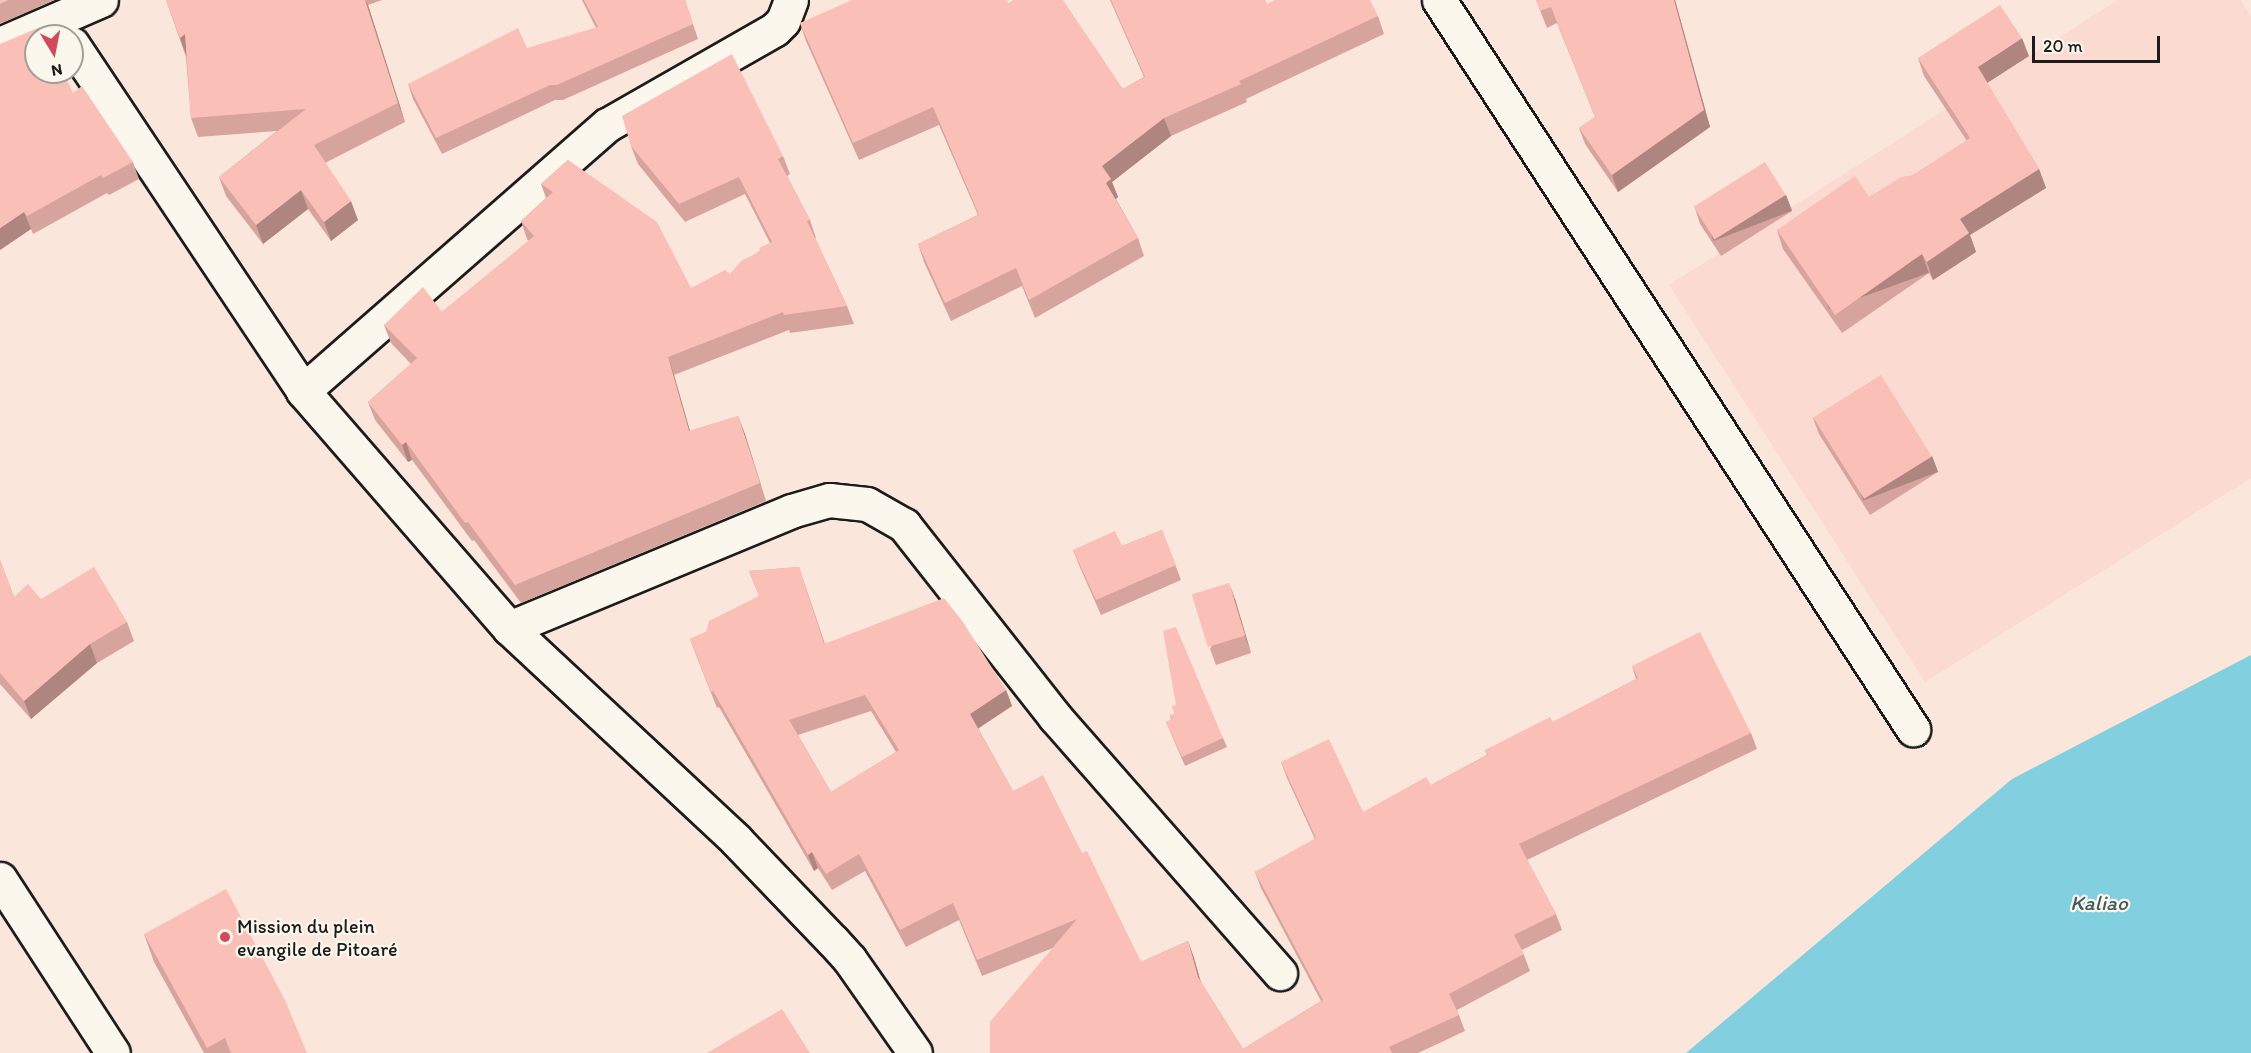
<!DOCTYPE html>
<html>
<head>
<meta charset="utf-8">
<style>
  body { margin:0 }
  #map { position:relative; width:2251px; height:1053px; overflow:hidden; background:#fbe6dc; font-family:Itim,sans-serif }
  div>[style] { position:absolute }
  [style*='--x'] { left:calc(var(--x)*1px); top:calc(var(--y)*1px); width:calc(var(--w)*1px); rotate:calc(var(--a)*1deg) }
  .built>* { inset:0; background:#fbdad1 }
  .water>* { inset:0; background:#82cfe0 }
  .roads { filter:drop-shadow(2px 0 #1c1c1c) drop-shadow(-2px 0 #1c1c1c) drop-shadow(0 2px #1c1c1c) drop-shadow(0 -2px #1c1c1c) }
  .minor>* { height:33px; margin:-16.5px; padding:0 16.5px; transform-origin:16.5px; border-radius:16.5px; background:#fbf7ec }
  .wall>* { inset:0; background:#d7a49d }
  .shaded-wall>* { inset:0; background:#af867f; transform-origin:0 0 }
  .building>* { inset:0; background:#fabfb6; transform-origin:0 0 }
  .dots>* { width:16px; height:16px; translate:-50% -50%; box-sizing:border-box; border:3px solid #fbf7ec; border-radius:50% }
  span { translate:-50% -50%; white-space:nowrap; text-align:center; line-height:1.15; -webkit-text-stroke:4.5px #fbf7ec; paint-order:stroke }
  .poi-label { font-size:20px; color:#1c1c1c }
  .left { translate:0 -50%; text-align:left }
  .water-label { font-size:21px; color:#405b61; font-style:italic }
  .north { position:absolute; left:24px; top:24px; width:60px; height:60px; box-sizing:border-box; background:#fbf7ec; border:2px solid #a29f99; border-radius:50%; rotate:170deg; font-size:16px; font-weight:700; line-height:24px; text-align:center; color:#1c1c1c }
  .north::after { content:''; display:block; margin:auto; width:21px; height:27px; background:#d1495b; clip-path:polygon(50% 0,100% 100%,50% 72%,0 100%) }
  .scale { position:absolute; left:2032px; top:36px; width:128px; height:27px; box-sizing:border-box; border:3px solid #1c1c1c; border-top:0; padding-left:8px; font-size:18px; line-height:21px; white-space:nowrap; color:#1c1c1c; -webkit-text-stroke:4px #fbf7ec; paint-order:stroke }
</style>
</head>
<body>
<div id="map">
  <div class="built">
    <div style="clip-path:polygon(2118px 0,2241px 0,2251px 17px,2251px 478px,1925px 682px,1669px 285px)"></div>
  </div>
  <div class="water">
    <div style="clip-path:polygon(2251px 655px,2251px 1053px,1686px 1053px,2012px 779px)"></div>
  </div>
  <div class="roads">
    <div class="minor">
      <div style="--x:1439;--y:0;--w:870;--a:56.97"></div>
      <div style="--x:0;--y:44;--w:110;--a:-23.5"></div>
      <div style="--x:72;--y:44;--w:417;--a:56.3"></div>
      <div style="--x:303;--y:391;--w:314;--a:49"></div>
      <div style="--x:509;--y:628;--w:311;--a:43"></div>
      <div style="--x:736;--y:840;--w:140;--a:46.2"></div>
      <div style="--x:833;--y:941;--w:25;--a:48"></div>
      <div style="--x:850;--y:960;--w:113;--a:55"></div>
      <div style="--x:303;--y:391;--w:404;--a:-41.2"></div>
      <div style="--x:607;--y:125;--w:193;--a:-29.7"></div>
      <div style="--x:775;--y:29;--w:11;--a:-45"></div>
      <div style="--x:783;--y:21;--w:22;--a:-69"></div>
      <div style="--x:509;--y:628;--w:305;--a:-22.5"></div>
      <div style="--x:791;--y:511;--w:40;--a:-16"></div>
      <div style="--x:829;--y:500;--w:38;--a:6"></div>
      <div style="--x:867;--y:504;--w:43;--a:29.6"></div>
      <div style="--x:904;--y:525;--w:244;--a:51.8"></div>
      <div style="--x:1055;--y:717;--w:341;--a:48.7"></div>
      <div style="--x:0;--y:879;--w:207;--a:57"></div>
    </div>
  </div>
  <div class="wall">
    <div style="clip-path:polygon(0 0,54px 0,0 24px)"></div>
    <div style="clip-path:polygon(166px 0,382px 0,368px 5px,405px 122px,325px 163px,358px 220px,331px 241px,308px 209px,263px 244px,226px 196px,219px 177px,277px 131px,198px 137px,191px 118px,186px 57px)"></div>
    <div style="clip-path:polygon(582px 0,685px 0,698px 39px,563px 100px,555px 100px,442px 154px,413px 99px,408px 84px,596px 28px)"></div>
    <div style="clip-path:polygon(1110px 0,1265px 0,1267px 4px,1378px 16px,1384px 34px,1246px 99px,1247px 102px,1171px 136px,1112px 182px,1118px 197px,1116px 199px,1138px 238px,1144px 256px,1035px 318px,1022px 286px,951px 321px,924px 262px,918px 244px,978px 215px,939px 125px,859px 160px,806px 41px,800px 23px,1009px 3px,1123px 89px,1144px 77px)"></div>
    <div style="clip-path:polygon(1536px 0,1675px 0,1710px 127px,1618px 192px,1585px 144px,1579px 128px,1595px 117px,1557px 23px,1547px 28px)"></div>
    <div style="clip-path:polygon(2029px 56px,1987px 83px,2039px 169px,2046px 188px,1970px 235px,1976px 252px,1933px 280px,1929px 273px,1842px 333px,1783px 249px,1777px 230px,1869px 197px,1913px 175px,1967px 141px,1924px 76px,1918px 58px)"></div>
    <div style="clip-path:polygon(73px 93px,133px 162px,139px 179px,109px 195px,107px 193px,33px 234px,31px 229px,0 250px)"></div>
    <div style="clip-path:polygon(631px 146px,783px 156px,790px 174px,787px 176px,810px 220px,816px 238px,815px 238px,847px 306px,854px 324px,790px 333px,789px 330px,674px 375px,690px 431px,738px 416px,766px 501px,521px 603px,474px 540px,472px 541px,412px 460px,408px 462px,375px 420px,368px 402px,411px 364px,391px 343px,384px 325px,442px 312px,529px 241px,527px 239px,521px 221px,546px 198px,541px 184px,568px 160px,691px 288px,730px 274px,770px 243px,745px 194px,685px 222px,638px 164px)"></div>
    <div style="clip-path:polygon(1786px 195px,1792px 211px,1721px 256px,1700px 224px,1695px 208px)"></div>
    <div style="clip-path:polygon(1813px 418px,1932px 456px,1938px 472px,1870px 515px,1819px 434px)"></div>
    <div style="clip-path:polygon(1162px 530px,1181px 580px,1101px 615px,1079px 565px,1073px 550px,1122px 546px)"></div>
    <div style="clip-path:polygon(0 560px,14px 597px,41px 599px,127px 622px,134px 641px,97px 663px,31px 719px,0 684px)"></div>
    <div style="clip-path:polygon(evenodd,799px 567px,825px 644px,1006px 690px,1012px 706px,978px 728px,1013px 791px,1082px 853px,1141px 962px,1188px 941px,1194px 958px,1201px 982px,1243px 1049px,1321px 1001px,1261px 888px,1255px 872px,1315px 839px,1287px 778px,1281px 762px,1363px 812px,1431px 785px,1487px 755px,1485px 750px,1553px 722px,1636px 679px,1632px 666px,1751px 733px,1757px 749px,1527px 860px,1556px 914px,1562px 930px,1522px 950px,1530px 971px,1457px 1010px,1465px 1031px,1418px 1053px,990px 1053px,1053px 948px,982px 976px,959px 920px,906px 947px,865px 871px,832px 890px,818px 868px,814px 871px,719px 707px,717px 708px,696px 655px,690px 639px,706px 632px,759px 596px,749px 571px,799px 567px,871px 711px,896px 752px,831px 792px,798px 735px,871px 711px)"></div>
    <div style="clip-path:polygon(1235px 599px,1251px 653px,1216px 665px,1210px 649px)"></div>
    <div style="clip-path:polygon(1172px 706px,1223px 738px,1227px 747px,1185px 766px,1166px 722px,1171px 720px,1170px 715px,1175px 714px)"></div>
    <div style="clip-path:polygon(144px 934px,307px 1053px,204px 1053px,154px 962px)"></div>
  </div>
  <div class="shaded-wall">
    <div style="clip-path:polygon(365px 0,368px 5px,405px 122px,398px 103px)"></div>
    <div style="clip-path:polygon(1674px 0,1675px 0,1710px 127px,1618px 192px,1612px 175px)"></div>
    <div style="clip-path:polygon(185px 34px,187px 57px,180px 38px)"></div>
    <div style="clip-path:polygon(2022px 38px,2029px 56px,1984px 85px,1978px 67px)"></div>
    <div style="clip-path:polygon(1164px 118px,1171px 136px,1112px 182px,1118px 197px,1113px 201px,1106px 183px,1102px 166px)"></div>
    <div style="clip-path:polygon(2039px 169px,2046px 188px,1970px 235px,1976px 252px,1933px 280px,1927px 262px,1960px 219px)"></div>
    <div style="clip-path:polygon(301px 190px,308px 209px,263px 244px,256px 225px)"></div>
    <div style="left:1786px;top:195px;width:17px;height:84px;rotate:69deg"></div>
    <div style="clip-path:polygon(351px 201px,358px 220px,331px 241px,324px 222px)"></div>
    <div style="clip-path:polygon(24px 212px,31px 229px,0 250px,0 228px)"></div>
    <div style="left:1922px;top:254px;width:20px;height:106px;rotate:70deg"></div>
    <div style="clip-path:polygon(668px 357px,674px 375px,695px 449px,689px 431px)"></div>
    <div style="clip-path:polygon(738px 416px,745px 434px,766px 501px,760px 483px)"></div>
    <div style="clip-path:polygon(406px 442px,412px 460px,408px 462px,402px 445px)"></div>
    <div style="left:1932px;top:456px;width:17px;height:80px;rotate:69deg"></div>
    <div style="clip-path:polygon(1229px 583px,1235px 599px,1251px 653px,1245px 636px)"></div>
    <div style="clip-path:polygon(90px 644px,97px 663px,31px 719px,24px 701px)"></div>
    <div style="clip-path:polygon(1006px 690px,1012px 706px,976px 730px,970px 714px)"></div>
    <div style="clip-path:polygon(812px 852px,818px 868px,814px 871px,808px 855px)"></div>
    <div style="clip-path:polygon(1188px 941px,1194px 958px,1204px 994px,1198px 977px)"></div>
  </div>
  <div class="building">
    <div style="clip-path:polygon(0 0,8px 0,0 4px)"></div>
    <div style="clip-path:polygon(166px 0,365px 0,398px 103px,314px 145px,351px 201px,324px 222px,301px 190px,256px 225px,219px 177px,306px 109px,191px 118px,185px 34px,180px 38px)"></div>
    <div style="clip-path:polygon(584px 0,685px 0,693px 24px,557px 85px,550px 85px,436px 138px,408px 84px,518px 28px,527px 48px,598px 27px)"></div>
    <div style="clip-path:polygon(852px 0,1006px 0,1009px 3px,1013px 0,1063px 0,1123px 89px,1145px 77px,1111px 0,1265px 0,1267px 4px,1275px 0,1370px 0,1378px 16px,1239px 81px,1241px 84px,1164px 118px,1102px 166px,1111px 179px,1106px 183px,1138px 238px,1029px 300px,1016px 268px,945px 303px,918px 244px,979px 215px,933px 107px,853px 143px,800px 23px)"></div>
    <div style="clip-path:polygon(1536px 0,1674px 0,1704px 110px,1612px 175px,1579px 128px,1595px 117px,1551px 7px,1540px 11px)"></div>
    <div style="clip-path:polygon(2000px 5px,2022px 38px,1978px 67px,2039px 169px,1960px 219px,1969px 233px,1927px 262px,1922px 254px,1835px 315px,1777px 230px,1855px 176px,1869px 197px,1901px 177px,1913px 175px,1970px 138px,1918px 58px)"></div>
    <div style="clip-path:polygon(40px 27px,45px 36px,36px 36px,36px 72px,63px 72px,73px 93px,82px 86px,133px 162px,103px 178px,101px 175px,27px 216px,24px 212px,0 228px,0 44px)"></div>
    <div style="clip-path:polygon(732px 54px,783px 156px,778px 159px,810px 220px,807px 221px,847px 306px,784px 315px,783px 312px,668px 357px,689px 431px,738px 416px,760px 483px,515px 585px,468px 522px,465px 523px,406px 442px,402px 445px,368px 402px,417px 358px,384px 325px,423px 287px,442px 312px,534px 236px,521px 221px,553px 192px,541px 184px,568px 160px,657px 222px,691px 288px,725px 270px,730px 274px,741px 261px,761px 251px,759px 248px,772px 242px,739px 177px,679px 204px,631px 146px,622px 116px)"></div>
    <div style="left:1765px;top:162px;width:39px;height:84px;rotate:58deg"></div>
    <div style="left:1881px;top:375px;width:96px;height:80px;rotate:58deg"></div>
    <div style="clip-path:polygon(1162px 530px,1176px 565px,1096px 600px,1073px 550px,1115px 531px,1122px 546px)"></div>
    <div style="clip-path:polygon(0 560px,14px 597px,28px 584px,41px 599px,94px 567px,127px 622px,90px 644px,24px 701px,0 673px)"></div>
    <div style="clip-path:polygon(evenodd,799px 567px,824px 644px,944px 598px,963px 622px,1006px 690px,970px 714px,1013px 791px,1043px 775px,1082px 853px,1087px 851px,1141px 962px,1188px 941px,1198px 977px,1243px 1049px,1323px 1000px,1255px 872px,1316px 838px,1281px 762px,1329px 739px,1363px 812px,1426px 777px,1431px 785px,1488px 755px,1485px 750px,1550px 717px,1553px 722px,1638px 678px,1632px 666px,1700px 632px,1751px 733px,1519px 844px,1556px 914px,1514px 935px,1524px 954px,1449px 994px,1459px 1015px,1389px 1047px,1392px 1053px,990px 1053px,990px 1022px,1077px 919px,977px 960px,953px 903px,900px 930px,859px 854px,826px 874px,812px 852px,808px 855px,713px 691px,711px 692px,690px 639px,706px 632px,709px 621px,759px 596px,749px 571px,799px 567px,865px 695px,899px 750px,831px 792px,789px 720px,865px 695px)"></div>
    <div style="left:1229px;top:583px;width:55px;height:39px;rotate:73deg"></div>
    <div style="clip-path:polygon(1176px 627px,1223px 738px,1182px 757px,1166px 722px,1172px 719px,1170px 715px,1175px 714px,1172px 706px,1176px 705px,1163px 631px)"></div>
    <div style="clip-path:polygon(226px 889px,285px 1000px,307px 1053px,231px 1053px,225px 1038px,207px 1048px,144px 934px)"></div>
    <div style="clip-path:polygon(782px 1009px,810px 1053px,707px 1053px)"></div>
  </div>
  <div class="dots">
    <div style="left:225px;top:937px;background:#d1495b"></div>
  </div>
  <div class="poi-label">
    <span class="left" style="left:237px;top:938px">Mission du plein<br>evangile de Pitoaré</span>
  </div>
  <div class="water-label">
    <span style="left:2099px;top:903px">Kaliao</span>
  </div>
  <div class="north">N</div>
  <div class="scale">20 m</div>
</div>
</body>
</html>
